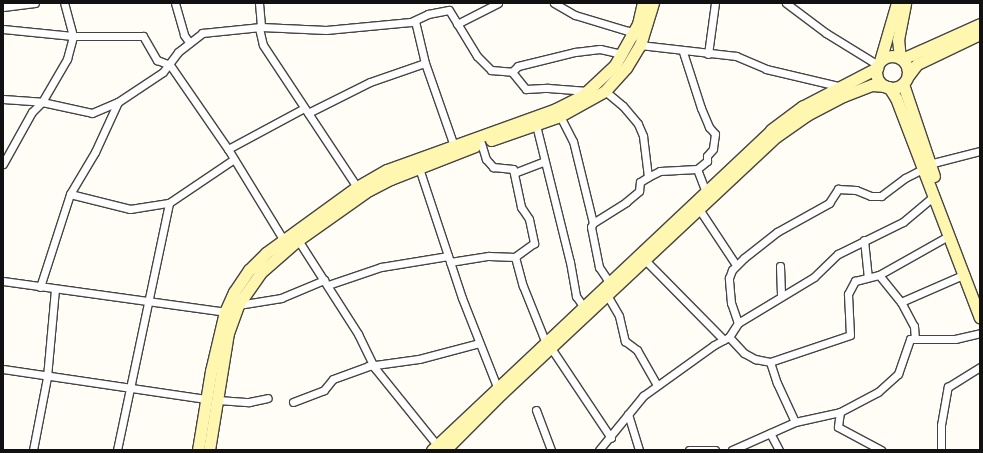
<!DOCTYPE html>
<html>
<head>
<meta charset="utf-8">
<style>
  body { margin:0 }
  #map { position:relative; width:983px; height:453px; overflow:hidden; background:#fffdf5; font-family:"Roboto Serif",serif }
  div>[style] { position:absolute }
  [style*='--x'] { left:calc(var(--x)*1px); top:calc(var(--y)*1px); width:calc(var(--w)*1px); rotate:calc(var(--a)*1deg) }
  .roads { filter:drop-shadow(1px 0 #444) drop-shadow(-1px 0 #444) drop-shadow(0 1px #444) drop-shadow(0 -1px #444) }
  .minor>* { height:7px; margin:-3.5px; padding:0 3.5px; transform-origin:3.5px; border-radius:3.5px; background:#fff }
  .secondary>* { height:11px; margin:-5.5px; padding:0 5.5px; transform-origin:5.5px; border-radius:5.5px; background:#fff6b0 }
  .secondary>.ring { margin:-5.5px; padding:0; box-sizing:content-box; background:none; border:11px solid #fff6b0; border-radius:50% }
  span { translate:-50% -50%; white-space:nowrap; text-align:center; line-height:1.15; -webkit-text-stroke:4px #fff; paint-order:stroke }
  .frame { position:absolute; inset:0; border:4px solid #111; pointer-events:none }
</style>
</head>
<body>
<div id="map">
  <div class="roads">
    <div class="minor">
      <div style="--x:175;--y:3;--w:33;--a:74"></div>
      <div style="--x:184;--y:35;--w:9;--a:54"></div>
      <div style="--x:259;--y:3;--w:24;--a:85"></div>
      <div style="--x:554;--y:3;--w:24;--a:30"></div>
      <div style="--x:575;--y:15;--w:55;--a:16.8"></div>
      <div style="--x:628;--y:31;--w:8;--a:50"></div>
      <div style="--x:786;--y:3;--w:50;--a:36.9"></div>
      <div style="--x:826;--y:33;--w:61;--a:31.6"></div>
      <div style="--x:3;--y:7;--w:32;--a:-7"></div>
      <div style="--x:415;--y:21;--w:43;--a:76.6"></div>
      <div style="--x:425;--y:63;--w:88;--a:70.7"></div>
      <div style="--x:457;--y:24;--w:46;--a:-27.1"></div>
      <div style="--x:259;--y:28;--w:17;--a:77"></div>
      <div style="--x:263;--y:45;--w:170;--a:56.5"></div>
      <div style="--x:3;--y:29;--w:70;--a:5.7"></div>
      <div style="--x:73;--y:36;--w:70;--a:0"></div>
      <div style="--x:143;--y:36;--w:28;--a:60"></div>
      <div style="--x:157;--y:60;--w:14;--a:21"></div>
      <div style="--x:170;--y:65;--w:102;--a:55.4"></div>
      <div style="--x:228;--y:149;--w:105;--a:58.6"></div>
      <div style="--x:640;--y:45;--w:97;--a:6.5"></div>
      <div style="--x:736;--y:56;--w:33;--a:23"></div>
      <div style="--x:766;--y:69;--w:74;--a:13.3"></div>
      <div style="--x:683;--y:52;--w:59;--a:72.2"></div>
      <div style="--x:701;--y:108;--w:21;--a:67"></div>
      <div style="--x:709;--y:127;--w:9;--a:49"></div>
      <div style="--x:715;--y:134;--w:15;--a:98"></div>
      <div style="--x:713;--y:149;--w:9;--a:131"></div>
      <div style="--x:707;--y:156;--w:5;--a:90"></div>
      <div style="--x:707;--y:161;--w:13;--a:141"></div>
      <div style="--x:697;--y:169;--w:25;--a:69"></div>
      <div style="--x:708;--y:54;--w:51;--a:-82.2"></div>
      <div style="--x:512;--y:72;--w:8;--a:-45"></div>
      <div style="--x:518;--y:66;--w:59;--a:-13.8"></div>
      <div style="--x:575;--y:52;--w:25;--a:-7"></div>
      <div style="--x:600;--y:49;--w:23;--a:13"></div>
      <div style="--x:605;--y:91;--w:23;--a:40"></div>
      <div style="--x:623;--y:106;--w:23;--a:50"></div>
      <div style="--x:638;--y:124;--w:13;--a:67"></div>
      <div style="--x:643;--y:136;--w:41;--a:83"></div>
      <div style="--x:3;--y:99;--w:39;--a:4"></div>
      <div style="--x:42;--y:102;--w:51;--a:12.4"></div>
      <div style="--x:92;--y:113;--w:28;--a:-23"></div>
      <div style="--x:118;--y:102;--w:54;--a:-33.7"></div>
      <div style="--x:163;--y:72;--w:25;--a:-53"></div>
      <div style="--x:178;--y:52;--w:31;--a:-38"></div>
      <div style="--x:202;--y:33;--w:59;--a:-5.8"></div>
      <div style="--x:261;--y:27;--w:65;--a:2.6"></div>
      <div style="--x:326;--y:30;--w:85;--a:-5.4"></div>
      <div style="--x:411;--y:22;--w:19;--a:-25"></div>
      <div style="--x:428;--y:14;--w:21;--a:-11"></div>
      <div style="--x:449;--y:10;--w:54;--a:58.7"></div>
      <div style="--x:477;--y:56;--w:20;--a:45"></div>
      <div style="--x:491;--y:70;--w:21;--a:5"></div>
      <div style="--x:512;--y:72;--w:22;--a:51"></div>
      <div style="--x:526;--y:89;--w:22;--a:-3"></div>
      <div style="--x:548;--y:88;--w:40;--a:4.3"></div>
      <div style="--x:308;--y:113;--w:69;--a:-26.6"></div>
      <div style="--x:370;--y:82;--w:58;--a:-19.1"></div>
      <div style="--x:560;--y:116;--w:28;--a:63"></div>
      <div style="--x:573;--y:141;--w:84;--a:76.3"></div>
      <div style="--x:593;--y:223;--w:4;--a:117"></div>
      <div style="--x:591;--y:227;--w:41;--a:78.7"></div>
      <div style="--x:599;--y:267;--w:18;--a:56"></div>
      <div style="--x:536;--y:125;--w:141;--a:76.1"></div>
      <div style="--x:570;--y:262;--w:35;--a:80"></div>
      <div style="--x:576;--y:296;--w:12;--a:55"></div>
      <div style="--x:481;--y:143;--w:17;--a:73"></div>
      <div style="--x:486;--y:159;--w:11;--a:49"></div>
      <div style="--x:493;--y:167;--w:20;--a:6"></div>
      <div style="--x:513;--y:169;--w:39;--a:78"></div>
      <div style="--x:521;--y:207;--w:14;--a:56"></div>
      <div style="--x:529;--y:219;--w:25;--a:78"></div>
      <div style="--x:534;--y:243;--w:24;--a:144"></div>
      <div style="--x:515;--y:257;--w:30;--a:75"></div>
      <div style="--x:523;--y:286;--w:59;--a:68.2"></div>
      <div style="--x:228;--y:149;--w:86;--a:-28.3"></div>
      <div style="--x:3;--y:164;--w:60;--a:-60.9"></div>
      <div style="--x:32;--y:112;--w:14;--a:-45"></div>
      <div style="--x:42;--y:102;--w:50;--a:-59.8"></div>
      <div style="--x:67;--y:59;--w:24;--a:-75"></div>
      <div style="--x:73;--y:36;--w:34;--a:-105"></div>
      <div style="--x:929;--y:164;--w:53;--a:-14.3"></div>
      <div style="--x:419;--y:168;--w:137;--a:71.7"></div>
      <div style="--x:462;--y:298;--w:96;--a:68.5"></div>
      <div style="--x:514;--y:173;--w:31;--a:-21"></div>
      <div style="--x:70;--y:194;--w:62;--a:14"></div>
      <div style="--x:130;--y:209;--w:39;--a:-9"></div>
      <div style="--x:169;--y:203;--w:78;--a:-34.1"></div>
      <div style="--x:699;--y:209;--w:67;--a:56.5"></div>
      <div style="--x:593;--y:223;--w:39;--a:-32"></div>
      <div style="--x:626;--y:202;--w:17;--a:-40"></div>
      <div style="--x:639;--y:191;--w:9;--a:-84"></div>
      <div style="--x:640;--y:182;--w:9;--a:-32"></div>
      <div style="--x:648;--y:177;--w:13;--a:-27"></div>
      <div style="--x:660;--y:171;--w:37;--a:-3"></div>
      <div style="--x:298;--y:240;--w:112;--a:57.4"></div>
      <div style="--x:358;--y:334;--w:37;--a:64"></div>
      <div style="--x:374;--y:367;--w:100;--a:51.1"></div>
      <div style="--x:864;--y:240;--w:37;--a:84"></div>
      <div style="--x:645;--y:260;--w:112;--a:45.4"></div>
      <div style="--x:450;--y:262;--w:39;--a:-9"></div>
      <div style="--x:489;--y:256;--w:26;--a:2"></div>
      <div style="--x:780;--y:266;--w:30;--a:88"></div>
      <div style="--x:879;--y:275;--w:35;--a:51"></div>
      <div style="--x:901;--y:302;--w:27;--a:62"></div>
      <div style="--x:914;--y:326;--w:13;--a:86"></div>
      <div style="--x:915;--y:339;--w:40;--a:0"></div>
      <div style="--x:955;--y:339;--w:26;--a:-13"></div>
      <div style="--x:3;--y:281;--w:224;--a:7.9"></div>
      <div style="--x:328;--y:285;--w:56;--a:-18.8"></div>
      <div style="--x:381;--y:267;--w:68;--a:-9.3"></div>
      <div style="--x:40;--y:287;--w:98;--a:-72.1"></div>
      <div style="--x:70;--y:194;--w:49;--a:-59.2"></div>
      <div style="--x:95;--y:152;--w:55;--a:-65.3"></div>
      <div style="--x:607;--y:295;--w:24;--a:60"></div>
      <div style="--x:619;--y:316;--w:26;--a:77"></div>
      <div style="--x:625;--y:341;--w:15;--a:37"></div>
      <div style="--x:637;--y:350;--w:40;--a:60.3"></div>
      <div style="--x:901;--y:302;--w:70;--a:-23.6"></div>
      <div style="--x:238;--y:305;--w:44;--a:-9.2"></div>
      <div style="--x:281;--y:298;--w:47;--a:-22.7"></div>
      <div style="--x:738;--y:323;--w:21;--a:-109"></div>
      <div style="--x:731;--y:303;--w:25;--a:-95"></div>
      <div style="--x:729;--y:278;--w:9;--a:-69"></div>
      <div style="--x:732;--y:270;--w:17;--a:-45"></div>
      <div style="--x:744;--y:258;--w:42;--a:-38.2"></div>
      <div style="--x:777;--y:232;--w:60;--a:-29.1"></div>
      <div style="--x:829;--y:203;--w:17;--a:-57"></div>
      <div style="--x:838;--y:189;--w:18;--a:3"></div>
      <div style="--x:856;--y:190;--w:16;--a:22"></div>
      <div style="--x:871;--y:196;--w:10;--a:0"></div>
      <div style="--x:881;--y:196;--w:30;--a:-37"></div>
      <div style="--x:905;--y:178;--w:20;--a:-27"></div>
      <div style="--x:729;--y:337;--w:22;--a:47"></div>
      <div style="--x:744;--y:353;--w:13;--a:29"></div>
      <div style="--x:755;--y:359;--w:15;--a:11"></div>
      <div style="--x:770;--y:362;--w:84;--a:-18.6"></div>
      <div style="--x:850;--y:335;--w:41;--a:-92.8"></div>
      <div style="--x:848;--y:294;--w:15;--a:-62"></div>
      <div style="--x:855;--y:281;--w:25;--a:-14"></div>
      <div style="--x:879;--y:275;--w:81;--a:-29.4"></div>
      <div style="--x:551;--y:348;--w:108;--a:56.3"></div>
      <div style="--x:770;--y:362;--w:22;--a:72"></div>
      <div style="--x:777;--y:383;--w:43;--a:65.2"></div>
      <div style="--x:3;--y:369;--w:205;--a:8.4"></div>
      <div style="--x:218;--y:400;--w:31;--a:4"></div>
      <div style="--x:249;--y:402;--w:19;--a:-12"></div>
      <div style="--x:293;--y:402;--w:33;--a:-21"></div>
      <div style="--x:324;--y:390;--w:14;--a:-51"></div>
      <div style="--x:333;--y:379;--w:37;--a:-20"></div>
      <div style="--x:368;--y:366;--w:51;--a:-7.8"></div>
      <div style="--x:419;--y:359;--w:62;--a:-14.9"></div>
      <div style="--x:536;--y:410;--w:43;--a:69.4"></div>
      <div style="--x:840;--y:412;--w:15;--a:98"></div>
      <div style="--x:838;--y:427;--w:49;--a:28.1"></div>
      <div style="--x:628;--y:414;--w:38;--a:73"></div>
      <div style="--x:770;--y:433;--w:19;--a:62"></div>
      <div style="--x:33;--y:450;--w:74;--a:-79.1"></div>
      <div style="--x:47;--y:377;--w:88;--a:-84.8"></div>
      <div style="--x:117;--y:450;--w:252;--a:-78.1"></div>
      <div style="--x:599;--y:450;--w:70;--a:-50.8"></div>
      <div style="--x:643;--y:396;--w:87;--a:-35.7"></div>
      <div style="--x:714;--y:345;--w:17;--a:-28"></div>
      <div style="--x:729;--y:337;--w:17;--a:-57"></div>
      <div style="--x:738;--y:323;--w:89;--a:-31.2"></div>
      <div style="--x:814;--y:277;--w:33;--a:-44"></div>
      <div style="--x:838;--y:254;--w:72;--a:-26.2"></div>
      <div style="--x:903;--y:222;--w:40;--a:-40"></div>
      <div style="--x:689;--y:450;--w:26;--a:0"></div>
      <div style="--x:732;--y:450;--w:69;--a:-24"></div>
      <div style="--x:795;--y:422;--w:46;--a:-12.5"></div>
      <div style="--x:840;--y:412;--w:43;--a:-27.8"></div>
      <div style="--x:878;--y:392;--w:27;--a:-42"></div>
      <div style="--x:898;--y:374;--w:37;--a:-71"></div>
      <div style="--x:910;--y:339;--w:5;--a:0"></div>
      <div style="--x:941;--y:450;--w:25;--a:-90"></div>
      <div style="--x:941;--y:425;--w:39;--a:-80"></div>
      <div style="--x:948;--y:387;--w:38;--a:-32"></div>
    </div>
    <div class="secondary">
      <div class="ring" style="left:876px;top:56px;width:21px;height:21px"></div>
      <div style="--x:900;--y:58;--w:18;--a:-96"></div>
      <div style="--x:898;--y:40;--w:38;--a:-79"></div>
      <div style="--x:902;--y:59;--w:85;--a:-24.2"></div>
      <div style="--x:880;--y:61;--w:60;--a:-73.7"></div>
      <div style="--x:908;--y:76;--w:15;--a:-53"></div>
      <div style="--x:917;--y:64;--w:70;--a:-25.5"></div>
      <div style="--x:903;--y:84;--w:97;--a:71.4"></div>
      <div style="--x:889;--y:87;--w:13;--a:58"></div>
      <div style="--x:896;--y:98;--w:235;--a:69.1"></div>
      <div style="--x:491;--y:140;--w:73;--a:-19.2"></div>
      <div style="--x:560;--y:116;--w:51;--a:-29.1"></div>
      <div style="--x:605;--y:91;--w:31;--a:-48"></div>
      <div style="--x:626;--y:68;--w:27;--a:-59"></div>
      <div style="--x:640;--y:45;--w:44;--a:-72.8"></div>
      <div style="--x:198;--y:450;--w:80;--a:-80.7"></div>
      <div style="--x:211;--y:371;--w:61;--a:-76.7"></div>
      <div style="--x:225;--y:312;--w:22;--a:-66"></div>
      <div style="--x:234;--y:292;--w:27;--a:-56"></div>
      <div style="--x:249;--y:270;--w:24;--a:-45"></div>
      <div style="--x:266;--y:253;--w:112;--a:-36"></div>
      <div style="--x:357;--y:187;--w:34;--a:-30"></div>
      <div style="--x:387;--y:170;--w:180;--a:-19.8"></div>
      <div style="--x:556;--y:109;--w:29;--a:-27"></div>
      <div style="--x:582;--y:96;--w:45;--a:-43.2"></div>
      <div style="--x:615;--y:65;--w:47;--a:-60.7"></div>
      <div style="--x:638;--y:24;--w:22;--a:-77"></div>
      <div style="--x:209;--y:450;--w:119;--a:-80.8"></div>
      <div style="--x:228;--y:333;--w:30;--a:-70"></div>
      <div style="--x:238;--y:305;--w:39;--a:-55"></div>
      <div style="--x:260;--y:273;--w:50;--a:-41"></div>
      <div style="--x:298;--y:240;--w:87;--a:-35.2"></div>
      <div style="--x:369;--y:190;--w:25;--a:-27"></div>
      <div style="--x:391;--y:179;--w:90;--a:-21.4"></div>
      <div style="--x:432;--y:450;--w:466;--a:-43.3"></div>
      <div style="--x:771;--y:130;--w:39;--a:-37"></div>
      <div style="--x:802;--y:107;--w:85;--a:-27.5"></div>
      <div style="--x:445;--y:450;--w:81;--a:-45"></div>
      <div style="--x:502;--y:393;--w:376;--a:-43.1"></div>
      <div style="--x:777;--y:136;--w:37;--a:-35"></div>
      <div style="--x:807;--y:115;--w:41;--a:-27.8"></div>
      <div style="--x:843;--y:96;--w:31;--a:-21"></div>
      <div style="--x:872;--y:85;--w:13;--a:4"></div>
    </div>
  </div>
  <div class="frame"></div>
</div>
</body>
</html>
